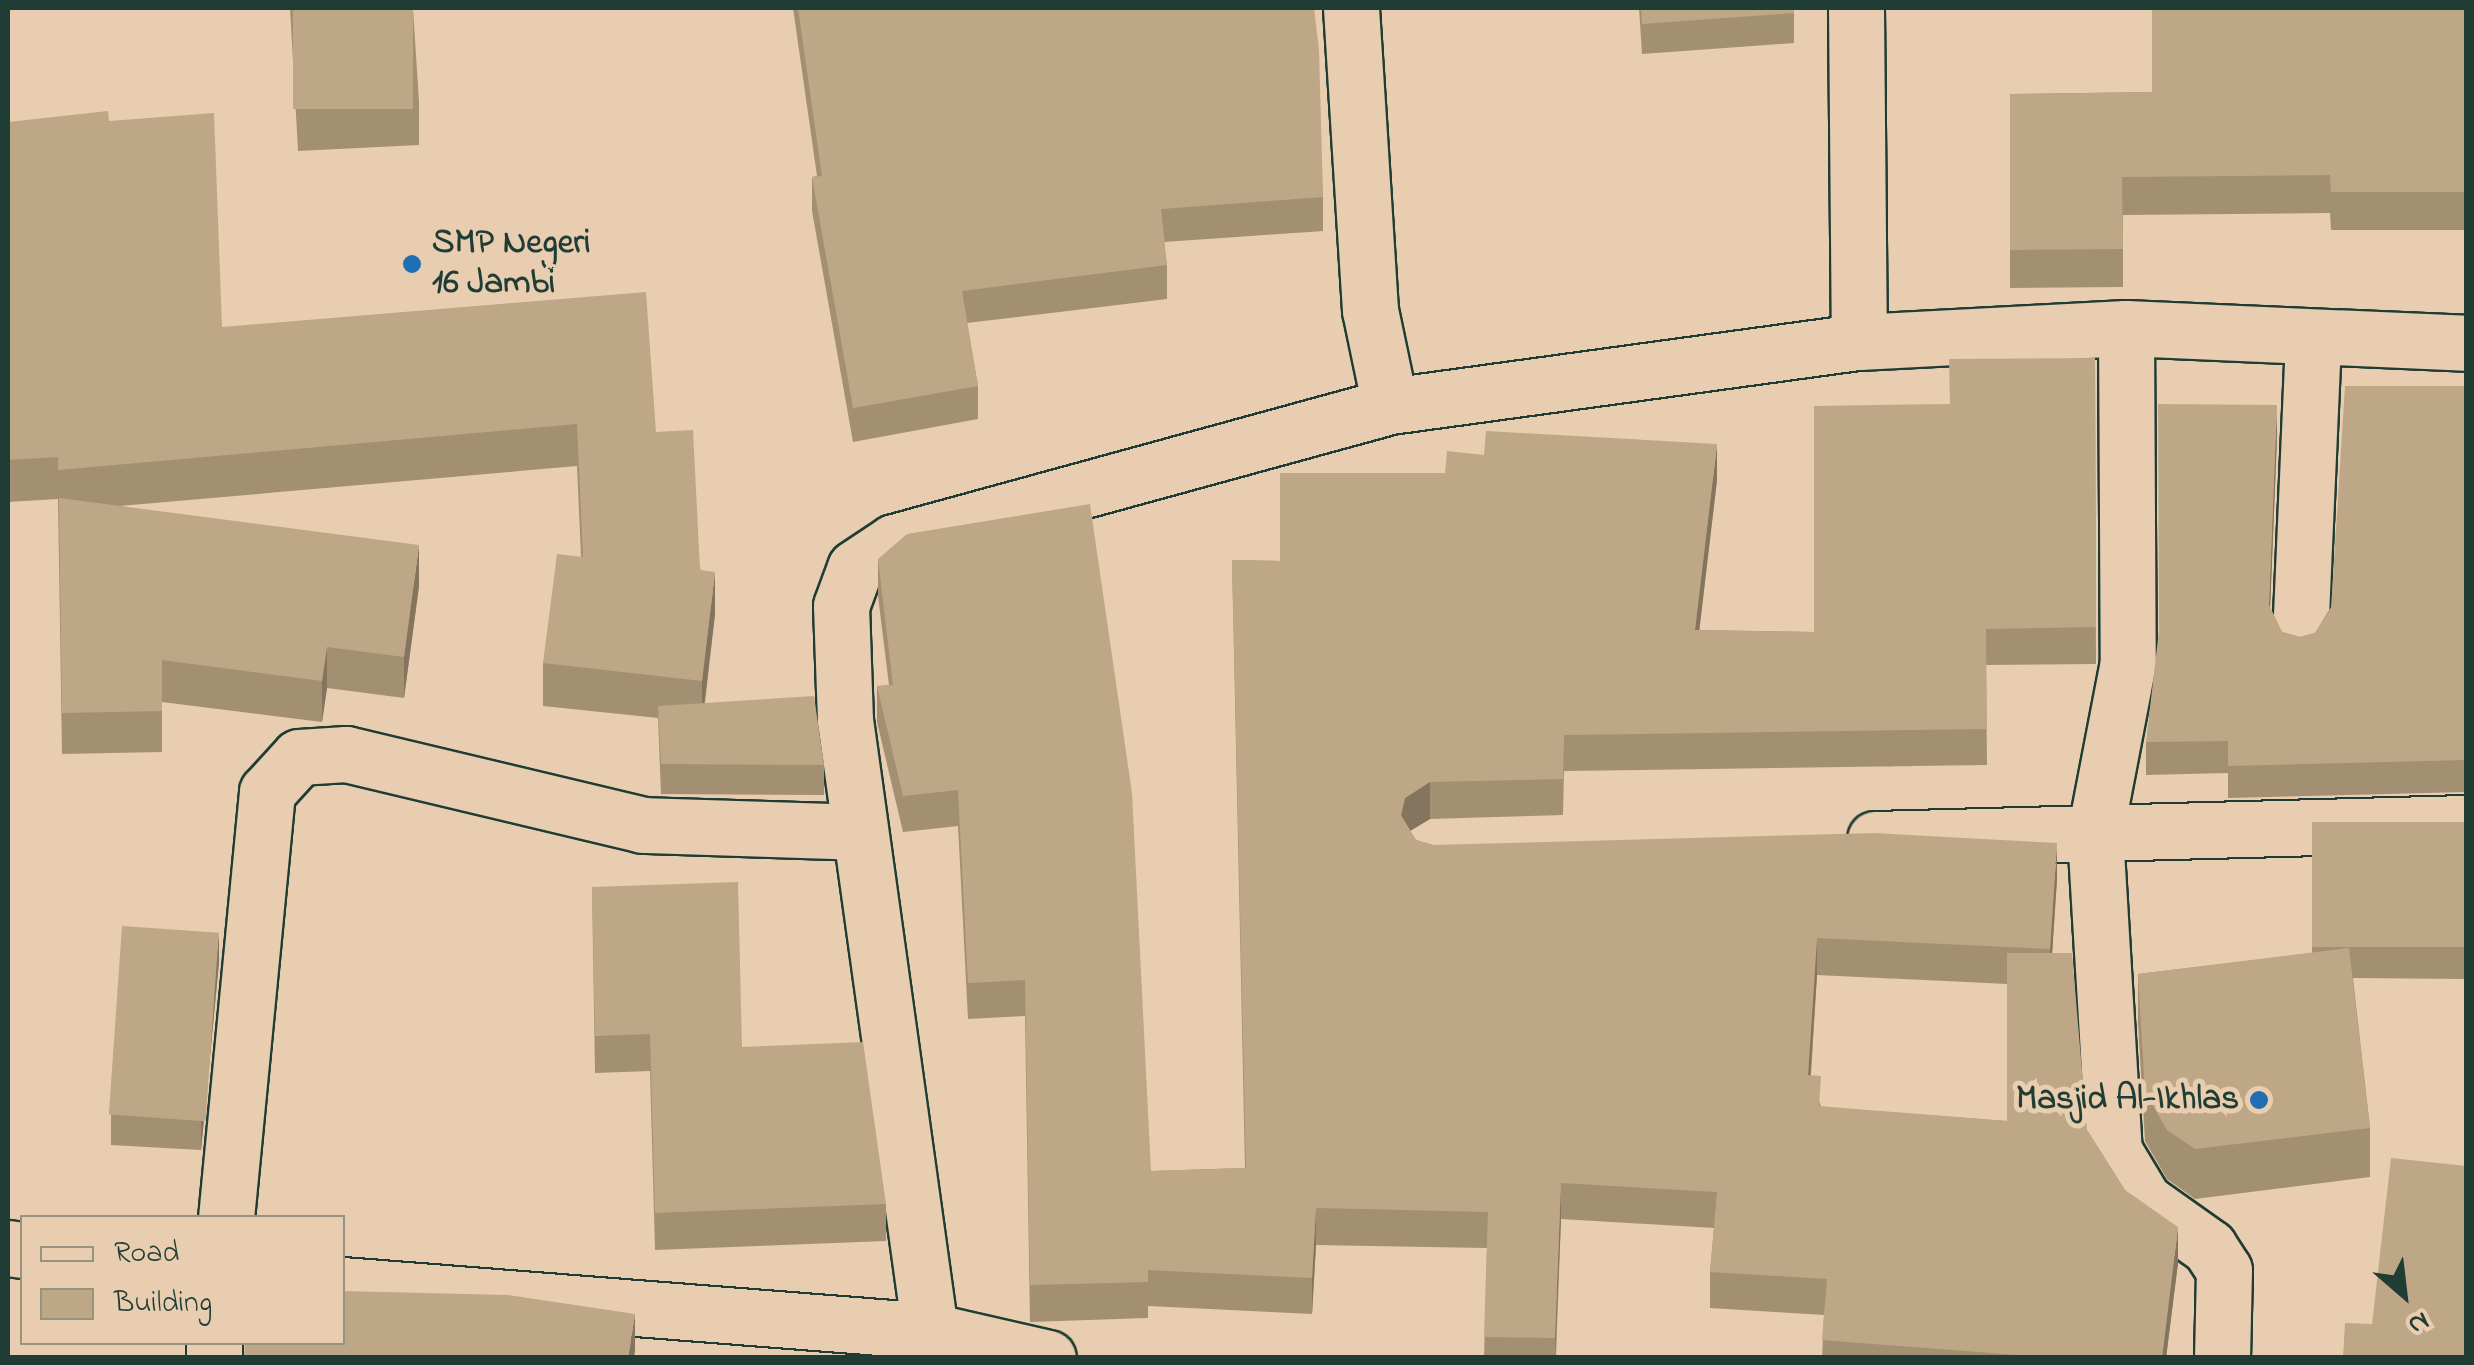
<!DOCTYPE html>
<html>
<head>
<meta charset="utf-8">
<style>
  body { margin:0 }
  #map { position:relative; width:2474px; height:1365px; overflow:hidden; background:#e9cdb0; font-family:"Indie Flower",sans-serif }
  div>[style] { position:absolute }
  [style*='--x'] { left:calc(var(--x)*1px); top:calc(var(--y)*1px); width:calc(var(--w)*1px); rotate:calc(var(--a)*1deg) }
  .roads { filter:drop-shadow(2px 0 #1f3d34) drop-shadow(-2px 0 #1f3d34) drop-shadow(0 2px #1f3d34) drop-shadow(0 -2px #1f3d34) }
  .minor>* { height:55px; margin:-27.5px; padding:0 27.5px; transform-origin:27.5px; border-radius:27.5px; background:#e9cdb0 }
  .wall>* { inset:0; background:#a39073 }
  .shaded-wall>* { inset:0; background:#85755e }
  .building>* { inset:0; background:#bea786; transform-origin:0 0 }
  .dots>* { width:28px; height:28px; translate:-50% -50%; box-sizing:border-box; border:5px solid #e9cdb0; border-radius:50% }
  span { translate:-50% -50%; white-space:nowrap; text-align:center; line-height:1.15; -webkit-text-stroke:10px #e9cdb0; paint-order:stroke }
  .poi-label { font-size:35px; color:#1f3d34; font-weight:700 }
  .left { translate:0 -50%; text-align:left }
  .right { translate:-100% -50%; text-align:right }
  .frame { position:absolute; inset:0; border:10px solid #1f3d34; pointer-events:none }
  .legend { position:absolute; left:20px; top:1215px; width:325px; height:130px; box-sizing:border-box; background:#e9cdb0; border:2px solid #98937e; margin:0; padding:12px 18px; list-style:none; font-size:30px; color:#1f3d34 }
  .legend li { display:flex; align-items:center; gap:20px; height:50px }
  .legend b { width:50px; border:2px solid #98937e }
  .north { position:absolute; left:2354px; top:1245px; width:100px; height:100px; -webkit-text-stroke:8px #e9cdb0; paint-order:stroke; rotate:152deg; font-size:28px; font-weight:700; line-height:40px; text-align:center; color:#1f3d34 }
  .north::after { content:''; display:block; margin:auto; width:35px; height:45px; background:#1f3d34; clip-path:polygon(50% 0,100% 100%,50% 72%,0 100%) }
</style>
</head>
<body>
<div id="map">
  <div class="roads">
    <div class="minor">
      <div style="--x:1351;--y:8;--w:303;--a:86.4"></div>
      <div style="--x:1370;--y:310;--w:98;--a:78.2"></div>
      <div style="--x:1856;--y:8;--w:334;--a:89.5"></div>
      <div style="--x:2126;--y:328;--w:334;--a:89.7"></div>
      <div style="--x:2128;--y:662;--w:175;--a:100.9"></div>
      <div style="--x:2095;--y:834;--w:318;--a:86.6"></div>
      <div style="--x:2114;--y:1151;--w:58;--a:59"></div>
      <div style="--x:2144;--y:1201;--w:80;--a:35.3"></div>
      <div style="--x:2209;--y:1247;--w:27;--a:57"></div>
      <div style="--x:2224;--y:1270;--w:88;--a:91.3"></div>
      <div style="--x:2300;--y:638;--w:300;--a:-87.5"></div>
      <div style="--x:1875;--y:839;--w:591;--a:-1.55"></div>
      <div style="--x:226;--y:1218;--w:428;--a:-84.5"></div>
      <div style="--x:267;--y:792;--w:47;--a:-47.6"></div>
      <div style="--x:299;--y:757;--w:47;--a:-3.7"></div>
      <div style="--x:346;--y:754;--w:305;--a:13.4"></div>
      <div style="--x:643;--y:825;--w:217;--a:1.8"></div>
      <div style="--x:8;--y:1248;--w:14;--a:8"></div>
      <div style="--x:342;--y:1285;--w:590;--a:4.47"></div>
      <div style="--x:930;--y:1331;--w:121;--a:12.9"></div>
      <div style="--x:930;--y:1331;--w:617;--a:-97.92"></div>
      <div style="--x:845;--y:720;--w:114;--a:-92"></div>
      <div style="--x:841;--y:606;--w:40;--a:-69.8"></div>
      <div style="--x:855;--y:568;--w:47;--a:-33.7"></div>
      <div style="--x:894;--y:542;--w:514;--a:-15.33"></div>
      <div style="--x:1390;--y:406;--w:473;--a:-7.8"></div>
      <div style="--x:1859;--y:342;--w:267;--a:-3"></div>
      <div style="--x:2126;--y:328;--w:340;--a:2.5"></div>
      <div style="--x:214;--y:1358;--w:16;--a:-90"></div>
    </div>
  </div>
  <div class="wall">
    <div style="clip-path:polygon(290px 8px,413px 8px,419px 102px,419px 145px,298px 151px)"></div>
    <div style="clip-path:polygon(793px 8px,1314px 8px,1323px 197px,1323px 231px,1164px 242px,1167px 265px,1167px 299px,967px 323px,978px 386px,978px 419px,853px 442px,812px 211px,812px 177px,817px 176px)"></div>
    <div style="clip-path:polygon(1639px 8px,1794px 8px,1794px 43px,1642px 54px)"></div>
    <div style="clip-path:polygon(2466px 8px,2466px 230px,2331px 230px,2330px 213px,2123px 215px,2123px 287px,2010px 288px,2010px 94px,2152px 92px)"></div>
    <div style="clip-path:polygon(109px 121px,222px 327px,656px 432px,715px 614px,705px 703px,824px 765px,824px 795px,661px 794px,658px 718px,543px 706px,543px 663px,581px 557px,577px 466px,120px 506px,419px 586px,404px 698px,327px 688px,322px 722px,162px 702px,162px 752px,62px 754px,58px 499px,8px 502px,8px 122px)"></div>
    <div style="clip-path:polygon(evenodd,2095px 358px,2096px 664px,1986px 665px,1987px 765px,1564px 771px,1563px 815px,1430px 819px,1410px 831px,1416px 840px,1433px 845px,2057px 879px,2052px 953px,2087px 1130px,2125px 1190px,2178px 1263px,2166px 1358px,1822px 1358px,1824px 1315px,1710px 1308px,1710px 1272px,1714px 1228px,1561px 1219px,1556px 1358px,1484px 1358px,1487px 1248px,1316px 1245px,1312px 1314px,1148px 1306px,1148px 1318px,1030px 1322px,1025px 1016px,968px 1019px,958px 826px,903px 832px,877px 722px,877px 686px,889px 685px,878px 596px,878px 559px,1151px 1171px,1245px 1168px,1232px 560px,1280px 561px,1717px 480px,1699px 630px,1814px 632px,1950px 404px,2095px 358px,1817px 975px,2007px 984px,2007px 1121px,1821px 1107px,1811px 1075px,1817px 975px)"></div>
    <div style="clip-path:polygon(2466px 386px,2466px 792px,2228px 798px,2228px 773px,2146px 775px,2146px 742px,2277px 437px,2270px 607px,2282px 632px,2300px 637px,2315px 633px)"></div>
    <div style="clip-path:polygon(2466px 822px,2466px 979px,2353px 978px,2370px 1128px,2370px 1177px,2195px 1199px,2167px 1179px,2145px 1141px,2138px 1023px,2138px 974px,2312px 953px,2312px 826px)"></div>
    <div style="clip-path:polygon(592px 887px,886px 1204px,886px 1241px,655px 1250px,650px 1071px,595px 1073px)"></div>
    <div style="clip-path:polygon(219px 962px,201px 1150px,111px 1145px,111px 1115px)"></div>
  </div>
  <div class="shaded-wall">
    <div style="clip-path:polygon(2277px 405px,2277px 437px,2269px 637px,2269px 605px)"></div>
    <div style="clip-path:polygon(1717px 444px,1717px 480px,1695px 667px,1695px 630px)"></div>
    <div style="clip-path:polygon(419px 545px,419px 586px,404px 698px,404px 657px)"></div>
    <div style="clip-path:polygon(715px 572px,715px 614px,702px 723px,702px 681px)"></div>
    <div style="clip-path:polygon(327px 647px,327px 688px,322px 722px,322px 681px)"></div>
    <div style="clip-path:polygon(1430px 782px,1430px 819px,1405px 834px,1401px 815px,1405px 798px)"></div>
    <div style="clip-path:polygon(2057px 843px,2057px 879px,2050px 986px,2050px 949px)"></div>
    <div style="clip-path:polygon(219px 932px,219px 962px,201px 1150px,201px 1120px)"></div>
    <div style="clip-path:polygon(1817px 938px,1817px 975px,1808px 1111px,1808px 1075px)"></div>
    <div style="clip-path:polygon(1561px 1183px,1561px 1219px,1555px 1358px,1555px 1338px)"></div>
    <div style="clip-path:polygon(1316px 1208px,1316px 1245px,1312px 1314px,1312px 1278px)"></div>
    <div style="clip-path:polygon(2178px 1227px,2178px 1263px,2166px 1358px,2162px 1358px)"></div>
    <div style="clip-path:polygon(635px 1314px,635px 1351px,634px 1358px,628px 1358px)"></div>
  </div>
  <div class="building">
    <div style="left:293px;top:8px;width:120px;height:101px"></div>
    <div style="clip-path:polygon(798px 8px,1314px 8px,1319px 50px,1323px 197px,1161px 209px,1167px 265px,962px 291px,978px 386px,853px 408px,812px 177px,822px 176px)"></div>
    <div style="clip-path:polygon(1641px 8px,1794px 8px,1794px 13px,1642px 24px)"></div>
    <div style="clip-path:polygon(2152px 8px,2466px 8px,2466px 192px,2331px 192px,2330px 175px,2122px 177px,2123px 249px,2010px 250px,2010px 94px,2152px 92px)"></div>
    <div style="clip-path:polygon(108px 111px,109px 121px,214px 113px,222px 327px,646px 292px,656px 432px,693px 430px,700px 570px,715px 572px,702px 681px,543px 663px,557px 554px,583px 557px,577px 424px,58px 470px,58px 457px,8px 460px,8px 122px)"></div>
    <div style="clip-path:polygon(2095px 358px,2096px 627px,1986px 629px,1987px 729px,1564px 735px,1563px 779px,1430px 782px,1405px 798px,1401px 815px,1416px 840px,1433px 845px,1875px 833px,2057px 843px,2050px 949px,1817px 938px,1808px 1075px,1821px 1076px,1819px 1106px,2007px 1121px,2007px 953px,2072px 953px,2087px 1130px,2125px 1190px,2178px 1227px,2162px 1358px,2056px 1358px,1822px 1340px,1827px 1279px,1710px 1272px,1717px 1192px,1561px 1183px,1555px 1338px,1484px 1337px,1488px 1212px,1316px 1208px,1312px 1278px,1148px 1270px,1148px 1282px,1030px 1285px,1025px 980px,968px 983px,958px 790px,903px 796px,877px 686px,893px 685px,878px 559px,907px 534px,1090px 504px,1132px 793px,1151px 1171px,1246px 1168px,1232px 560px,1280px 561px,1280px 473px,1445px 473px,1447px 451px,1484px 455px,1486px 431px,1717px 444px,1695px 630px,1814px 632px,1814px 406px,1950px 404px,1949px 359px)"></div>
    <div style="clip-path:polygon(2345px 386px,2466px 386px,2466px 760px,2228px 766px,2228px 741px,2146px 742px,2159px 630px,2158px 404px,2277px 405px,2269px 605px,2282px 632px,2300px 637px,2315px 633px,2331px 608px)"></div>
    <div style="clip-path:polygon(59px 498px,419px 545px,404px 657px,327px 647px,322px 681px,162px 660px,162px 711px,62px 713px)"></div>
    <div style="clip-path:polygon(814px 696px,824px 765px,661px 764px,658px 706px)"></div>
    <div style="left:2466px;top:822px;width:125px;height:154px;rotate:90deg"></div>
    <div style="clip-path:polygon(738px 882px,742px 1047px,863px 1042px,886px 1204px,655px 1213px,650px 1034px,595px 1036px,592px 887px)"></div>
    <div style="left:122px;top:926px;width:97px;height:189px;rotate:4deg"></div>
    <div style="clip-path:polygon(2349px 948px,2370px 1128px,2195px 1149px,2167px 1130px,2145px 1092px,2138px 974px)"></div>
    <div style="clip-path:polygon(2391px 1158px,2466px 1166px,2466px 1358px,2343px 1358px,2345px 1323px,2372px 1324px)"></div>
    <div style="clip-path:polygon(342px 1291px,508px 1295px,635px 1314px,628px 1358px,244px 1358px,245px 1342px,342px 1342px)"></div>
  </div>
  <div class="dots">
    <div style="left:412px;top:264px;background:#1f6fb2"></div>
    <div style="left:2259px;top:1100px;background:#1f6fb2"></div>
  </div>
  <div class="poi-label">
    <span class="left" style="left:432px;top:264px">SMP Negeri<br>16 Jambi</span>
    <span class="right" style="left:2239px;top:1100px">Masjid Al-Ikhlas</span>
  </div>
  <div class="frame"></div>
  <ul class="legend">
  <li><b style="height:12px;background:#e9cdb0"></b>Road</li>
  <li><b style="height:28px;background:#bea786"></b>Building</li>
  </ul>
  <div class="north">N</div>
</div>
</body>
</html>
